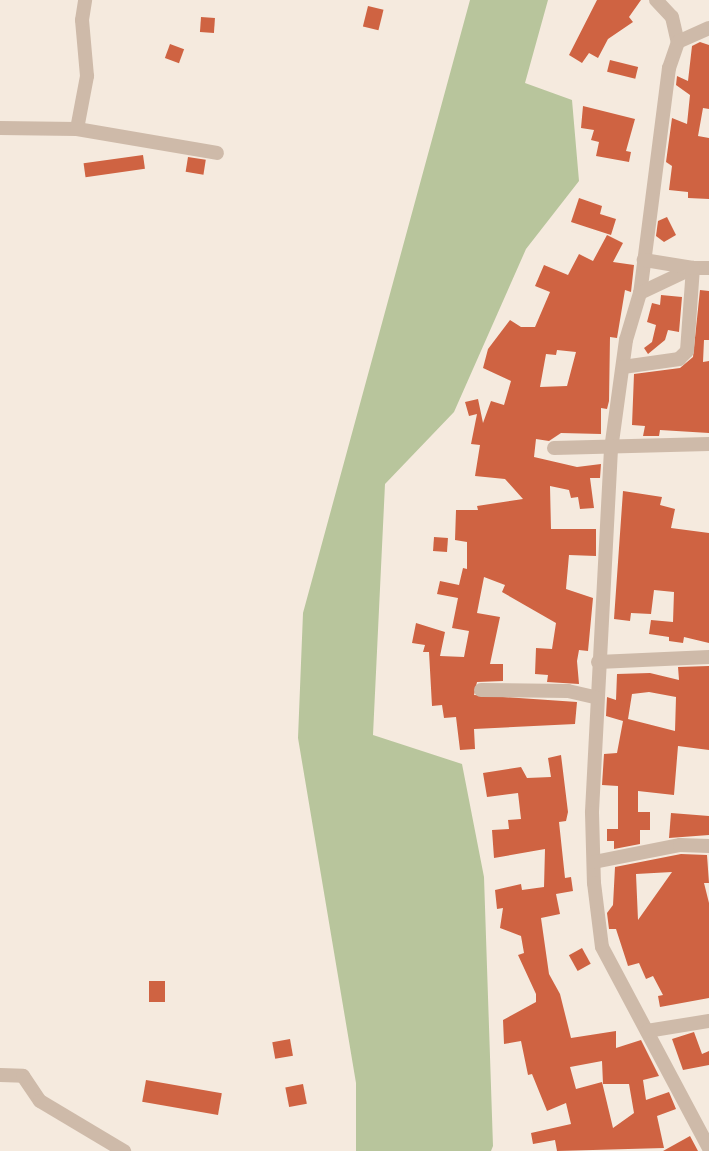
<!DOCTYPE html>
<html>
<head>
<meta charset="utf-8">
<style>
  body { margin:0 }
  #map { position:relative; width:709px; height:1151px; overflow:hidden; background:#f5eade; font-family:"IBM Plex Sans",sans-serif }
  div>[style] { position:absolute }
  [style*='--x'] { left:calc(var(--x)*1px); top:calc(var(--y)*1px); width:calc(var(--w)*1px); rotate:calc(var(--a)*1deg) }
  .green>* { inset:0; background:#b8c59c }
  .building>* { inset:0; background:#cf6342; transform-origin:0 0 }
  .street>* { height:14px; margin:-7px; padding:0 7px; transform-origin:7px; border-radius:7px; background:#cebaa9 }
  span { translate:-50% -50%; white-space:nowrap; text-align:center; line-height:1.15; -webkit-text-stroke:5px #fbf4eb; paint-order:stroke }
</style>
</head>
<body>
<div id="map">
  <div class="green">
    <div style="clip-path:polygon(470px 0,548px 0,525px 83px,572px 100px,579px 181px,526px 249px,454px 412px,385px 484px,373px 735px,462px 764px,484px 877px,493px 1146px,491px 1151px,356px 1151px,356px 1083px,298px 738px,303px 613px)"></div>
  </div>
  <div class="building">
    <div style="clip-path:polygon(597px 0,641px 0,629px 17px,633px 22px,608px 39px,598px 58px,589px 53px,582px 63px,569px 55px)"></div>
    <div style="left:368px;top:6px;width:16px;height:21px;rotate:14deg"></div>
    <div style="left:201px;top:17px;width:14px;height:15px;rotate:4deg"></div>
    <div style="clip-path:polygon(700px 42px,709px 45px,709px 109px,703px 108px,698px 136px,709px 138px,709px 199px,688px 198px,688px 192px,669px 190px,672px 166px,666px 162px,672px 118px,687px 124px,690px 95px,676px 85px,677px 76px,688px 81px,692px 46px)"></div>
    <div style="left:170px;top:44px;width:15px;height:15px;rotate:20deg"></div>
    <div style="left:610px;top:60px;width:29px;height:12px;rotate:14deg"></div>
    <div style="clip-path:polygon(583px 106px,635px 119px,626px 151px,631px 152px,629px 162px,596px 156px,599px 142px,591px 140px,594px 130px,581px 128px)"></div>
    <div style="left:143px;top:155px;width:14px;height:60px;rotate:82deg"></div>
    <div style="left:188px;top:157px;width:18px;height:15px;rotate:9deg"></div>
    <div style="clip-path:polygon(579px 198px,602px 206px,600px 214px,616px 219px,611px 235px,571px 222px)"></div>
    <div style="clip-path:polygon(667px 217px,676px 235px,664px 242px,656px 236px,658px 221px)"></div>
    <div style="clip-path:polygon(evenodd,607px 235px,623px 243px,613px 262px,634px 265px,631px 292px,625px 290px,617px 338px,610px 337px,609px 401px,607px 409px,601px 408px,601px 434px,561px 433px,549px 441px,536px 439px,534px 457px,577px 467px,601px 464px,600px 478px,590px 478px,594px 508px,580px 509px,578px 497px,571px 498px,569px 490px,550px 486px,551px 529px,596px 529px,596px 556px,569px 555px,566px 589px,593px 598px,588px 651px,579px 650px,577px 661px,579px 684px,547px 682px,548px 675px,535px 674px,536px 648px,552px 649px,556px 623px,502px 592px,505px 585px,484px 577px,477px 613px,500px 617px,490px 664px,503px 664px,503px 681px,477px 682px,474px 695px,577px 702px,575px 724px,474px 729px,475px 749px,460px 750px,456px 717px,444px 718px,442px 705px,432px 706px,429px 652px,423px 652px,425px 645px,412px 643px,416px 623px,445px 632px,440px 656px,464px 657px,469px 631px,452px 628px,458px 598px,437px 594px,440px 581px,459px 585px,463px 568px,467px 569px,467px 542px,455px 540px,456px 510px,478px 510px,477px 506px,523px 499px,505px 479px,475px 476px,480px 445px,471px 444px,477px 414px,469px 416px,465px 402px,478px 399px,483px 423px,491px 401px,504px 405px,511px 381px,483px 368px,488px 349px,510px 320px,521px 327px,535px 327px,550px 292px,535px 286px,544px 265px,568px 275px,579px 254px,593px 261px,607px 235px,557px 350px,576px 352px,567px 386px,540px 387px,546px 354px,556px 355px,557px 350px)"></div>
    <div style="clip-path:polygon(700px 290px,709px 291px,709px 340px,704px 340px,703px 362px,709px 361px,709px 433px,660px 430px,659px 436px,643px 436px,645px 426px,632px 425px,634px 374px,680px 368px,693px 357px)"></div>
    <div style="clip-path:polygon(661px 295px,682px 297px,679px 332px,668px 330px,665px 340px,648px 354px,644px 348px,652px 342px,656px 325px,647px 322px,652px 303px,660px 305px)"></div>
    <div style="clip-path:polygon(623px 491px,662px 497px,660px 505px,675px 509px,671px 528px,709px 533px,709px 643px,684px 637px,683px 643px,669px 641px,669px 637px,649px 634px,651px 620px,673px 622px,674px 592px,654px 590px,651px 614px,631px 613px,630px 621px,614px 619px)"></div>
    <div style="left:434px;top:537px;width:14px;height:14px;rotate:4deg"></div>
    <div style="clip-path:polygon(evenodd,709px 666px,709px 750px,678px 746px,674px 795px,638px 791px,638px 812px,650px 812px,650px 830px,640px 830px,640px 844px,614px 849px,614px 841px,607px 841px,607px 829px,618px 829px,618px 786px,602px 785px,604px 754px,617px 753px,623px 721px,606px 716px,607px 697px,616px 700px,617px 674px,650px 673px,679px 680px,678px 667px,709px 666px,649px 692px,676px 697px,675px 731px,628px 719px,632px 694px,649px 692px)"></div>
    <div style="clip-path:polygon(evenodd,561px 755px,568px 812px,566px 821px,559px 822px,565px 878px,571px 877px,573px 891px,556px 894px,560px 914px,541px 918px,549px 974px,560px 994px,571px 1038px,616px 1031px,616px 1048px,641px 1040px,659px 1076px,643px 1080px,646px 1100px,669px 1092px,676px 1109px,657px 1116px,664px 1148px,557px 1151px,555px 1140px,533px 1144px,531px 1133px,571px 1124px,566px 1103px,547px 1111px,532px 1074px,528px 1075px,521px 1041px,504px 1044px,503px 1020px,536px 1002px,536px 994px,518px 955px,524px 953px,521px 936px,500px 928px,503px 908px,497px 909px,495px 890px,521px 884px,522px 890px,544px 887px,545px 849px,494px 858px,492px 830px,509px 829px,508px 820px,521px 819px,518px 793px,487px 797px,483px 773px,521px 767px,527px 778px,551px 777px,548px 758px,561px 755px,602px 1061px,603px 1084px,629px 1084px,634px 1113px,613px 1128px,602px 1082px,576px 1089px,570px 1067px,602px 1061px)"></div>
    <div style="clip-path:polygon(671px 813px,709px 816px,709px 835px,669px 838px)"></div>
    <div style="clip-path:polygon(evenodd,681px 854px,707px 855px,709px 883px,704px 883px,709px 903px,709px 998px,660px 1007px,658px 996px,663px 995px,653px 976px,646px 979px,639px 963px,628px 966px,616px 929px,609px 929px,607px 913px,613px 905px,615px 867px,681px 854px,672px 872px,638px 920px,636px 874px,672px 872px)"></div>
    <div style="left:582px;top:948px;width:18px;height:15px;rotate:61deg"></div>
    <div style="left:149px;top:981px;width:16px;height:21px"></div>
    <div style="clip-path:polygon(694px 1032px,702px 1054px,709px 1051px,709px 1065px,683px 1070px,672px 1039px)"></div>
    <div style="left:290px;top:1039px;width:17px;height:18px;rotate:80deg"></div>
    <div style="left:146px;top:1080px;width:77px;height:22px;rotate:10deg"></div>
    <div style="left:303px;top:1084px;width:20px;height:18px;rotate:79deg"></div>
    <div style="clip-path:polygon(690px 1136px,698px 1151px,663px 1151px)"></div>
  </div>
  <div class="street">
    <div style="--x:656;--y:0;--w:23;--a:47"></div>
    <div style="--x:672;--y:17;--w:26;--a:77"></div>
    <div style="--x:709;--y:28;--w:34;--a:156"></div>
    <div style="--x:678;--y:42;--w:28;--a:109"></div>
    <div style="--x:669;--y:68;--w:227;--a:97.3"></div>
    <div style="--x:640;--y:293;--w:49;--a:106.6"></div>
    <div style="--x:626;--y:340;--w:110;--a:97.8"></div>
    <div style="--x:611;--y:449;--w:364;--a:93"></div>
    <div style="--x:592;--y:813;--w:70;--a:88.4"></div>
    <div style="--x:594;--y:883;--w:64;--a:82.9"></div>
    <div style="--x:602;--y:947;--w:228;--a:62"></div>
    <div style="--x:0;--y:128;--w:77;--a:0.7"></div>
    <div style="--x:77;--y:129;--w:142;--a:9.7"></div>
    <div style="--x:77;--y:129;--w:54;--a:-79.3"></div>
    <div style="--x:87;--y:76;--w:56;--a:-95.1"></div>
    <div style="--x:82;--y:20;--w:20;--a:-81"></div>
    <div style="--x:640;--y:293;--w:59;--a:-25.3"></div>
    <div style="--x:693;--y:268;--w:16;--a:0"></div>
    <div style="--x:623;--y:367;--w:57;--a:-8.1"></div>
    <div style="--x:679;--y:359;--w:11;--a:-45"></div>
    <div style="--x:687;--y:351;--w:83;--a:-85.9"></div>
    <div style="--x:693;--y:268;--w:50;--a:-170.7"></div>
    <div style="--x:554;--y:448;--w:155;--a:-1.5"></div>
    <div style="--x:598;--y:662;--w:111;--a:-2.6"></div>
    <div style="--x:481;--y:690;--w:87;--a:0.7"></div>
    <div style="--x:568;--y:691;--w:28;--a:13"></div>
    <div style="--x:594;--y:862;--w:88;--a:-11.2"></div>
    <div style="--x:680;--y:845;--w:29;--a:2"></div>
    <div style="--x:647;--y:1031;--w:63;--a:-9.2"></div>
    <div style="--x:0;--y:1075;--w:23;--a:2"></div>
    <div style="--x:23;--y:1076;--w:30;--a:56"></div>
    <div style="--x:40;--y:1101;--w:98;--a:30.8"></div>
  </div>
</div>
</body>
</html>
